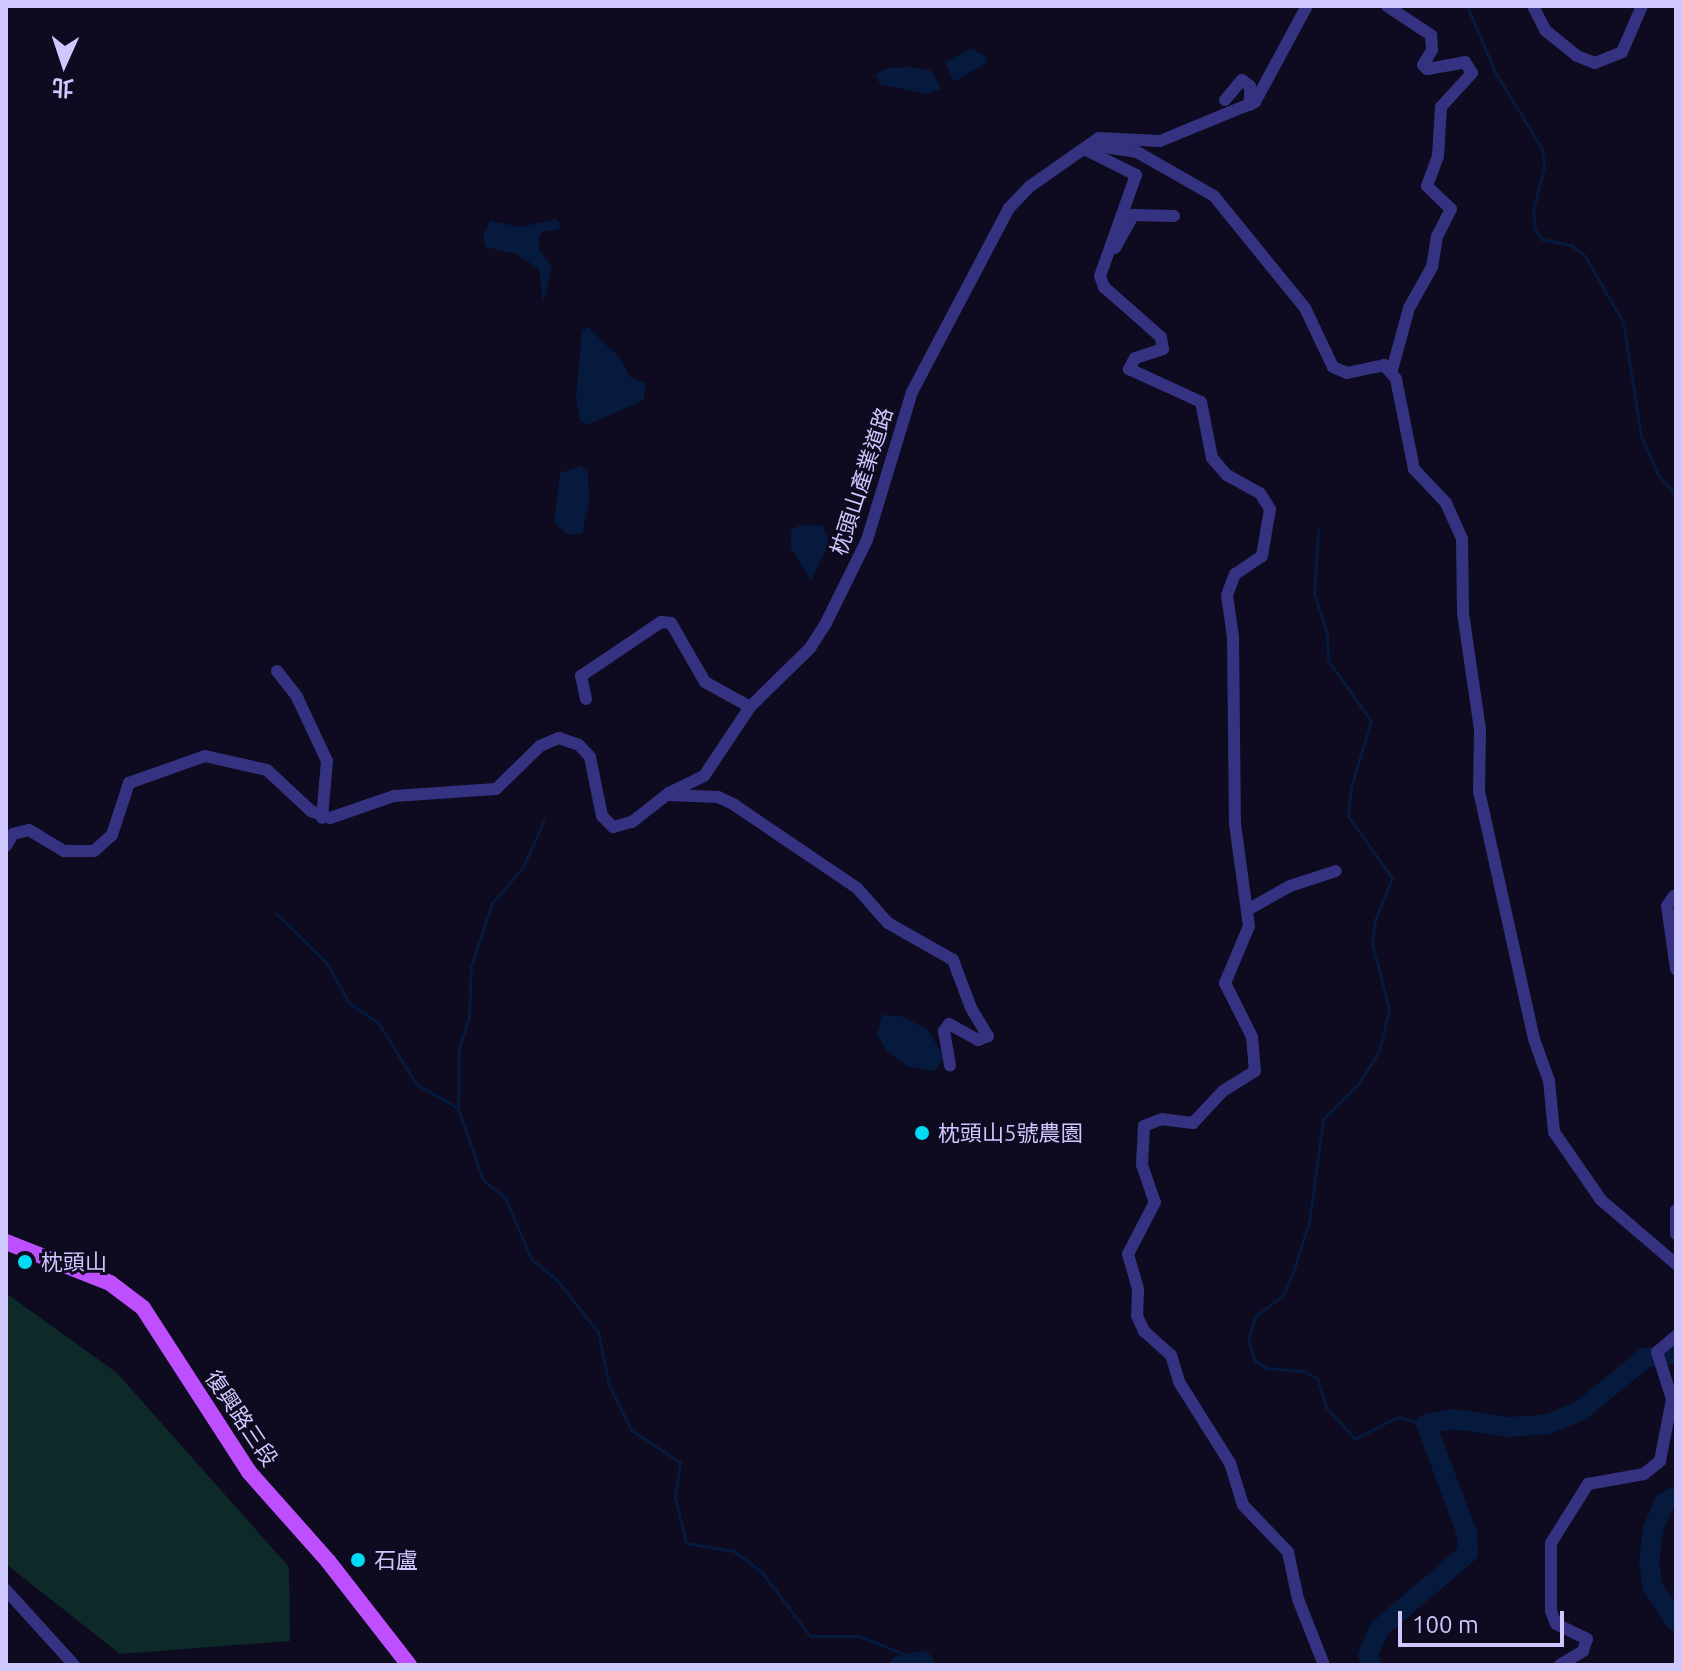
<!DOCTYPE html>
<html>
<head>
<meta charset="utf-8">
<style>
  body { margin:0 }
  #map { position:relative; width:1682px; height:1671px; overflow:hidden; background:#0e0a1f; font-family:Ubuntu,"Noto Sans TC",sans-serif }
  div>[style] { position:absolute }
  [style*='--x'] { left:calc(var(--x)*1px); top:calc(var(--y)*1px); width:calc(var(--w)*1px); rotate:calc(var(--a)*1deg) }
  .green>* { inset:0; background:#0d2928 }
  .water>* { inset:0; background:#051a3d }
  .stream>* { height:3px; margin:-1.5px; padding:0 1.5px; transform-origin:1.5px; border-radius:1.5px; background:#051a3d }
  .river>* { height:20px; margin:-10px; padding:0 10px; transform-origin:10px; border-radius:10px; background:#051a3d }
  .minor>* { height:12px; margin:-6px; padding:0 6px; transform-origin:6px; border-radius:6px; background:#353281 }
  .major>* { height:16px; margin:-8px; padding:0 8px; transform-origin:8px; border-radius:8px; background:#bd4fff }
  .dots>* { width:22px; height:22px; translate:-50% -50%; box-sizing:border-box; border:4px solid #0e0a1f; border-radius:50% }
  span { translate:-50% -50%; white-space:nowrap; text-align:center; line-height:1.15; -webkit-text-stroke:6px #0e0a1f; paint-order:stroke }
  .street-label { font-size:22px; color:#cec8ff }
  .poi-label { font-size:22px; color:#cec8ff }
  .left { translate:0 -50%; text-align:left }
  .frame { position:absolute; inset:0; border:8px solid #cec8ff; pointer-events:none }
  .north { position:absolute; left:24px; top:24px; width:80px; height:80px; -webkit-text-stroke:6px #0e0a1f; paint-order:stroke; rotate:183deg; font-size:22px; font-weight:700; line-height:32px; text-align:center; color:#cec8ff }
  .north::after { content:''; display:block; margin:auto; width:28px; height:36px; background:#cec8ff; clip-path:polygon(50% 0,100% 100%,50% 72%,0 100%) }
  .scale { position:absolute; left:1398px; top:1611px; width:166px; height:36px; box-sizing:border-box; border:4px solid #cec8ff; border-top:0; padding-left:10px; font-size:24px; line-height:28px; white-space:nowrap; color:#cec8ff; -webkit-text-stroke:6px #0e0a1f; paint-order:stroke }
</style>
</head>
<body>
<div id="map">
  <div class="green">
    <div style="clip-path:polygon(6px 1293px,117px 1373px,289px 1567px,290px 1641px,120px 1654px,6px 1564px)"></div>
  </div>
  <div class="water">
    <div style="clip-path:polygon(971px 48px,988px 58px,985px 64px,954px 82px,945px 62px)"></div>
    <div style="clip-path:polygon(911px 67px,932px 71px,941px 89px,927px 94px,880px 84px,875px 75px,887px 68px)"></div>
    <div style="clip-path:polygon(556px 219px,562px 225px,557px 230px,542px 231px,539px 238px,539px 249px,552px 267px,543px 303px,539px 269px,516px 254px,485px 247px,483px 235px,490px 221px,521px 227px)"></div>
    <div style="clip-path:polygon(588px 327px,621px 359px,630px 377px,645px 383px,644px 400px,587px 425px,580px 421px,576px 397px,582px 330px)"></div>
    <div style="clip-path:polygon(580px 466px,588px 472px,589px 503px,582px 533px,569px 535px,554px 523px,560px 473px)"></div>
    <div style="clip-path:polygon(804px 524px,823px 526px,829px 543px,811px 581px,791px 548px,790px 530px)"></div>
    <div style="clip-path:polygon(882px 1015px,901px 1016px,927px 1029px,944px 1056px,935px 1071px,907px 1066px,887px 1051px,877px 1035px)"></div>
  </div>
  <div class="stream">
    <div style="--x:1467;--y:6;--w:72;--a:67"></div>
    <div style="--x:1495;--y:72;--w:90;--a:58.6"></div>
    <div style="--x:1542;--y:149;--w:18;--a:84"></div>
    <div style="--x:1544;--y:167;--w:45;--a:104"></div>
    <div style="--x:1533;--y:211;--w:18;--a:84"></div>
    <div style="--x:1535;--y:229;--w:12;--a:59"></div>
    <div style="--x:1541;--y:239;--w:31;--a:11"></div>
    <div style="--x:1571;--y:245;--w:18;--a:38"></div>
    <div style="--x:1585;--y:256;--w:76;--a:60.1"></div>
    <div style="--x:1623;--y:322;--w:115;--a:81"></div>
    <div style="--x:1641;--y:436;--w:43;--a:66.4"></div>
    <div style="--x:1658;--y:475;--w:26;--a:47"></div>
    <div style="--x:1318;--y:530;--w:63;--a:93.6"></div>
    <div style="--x:1314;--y:593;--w:43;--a:72.4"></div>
    <div style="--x:1327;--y:634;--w:26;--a:88"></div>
    <div style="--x:1328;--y:660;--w:75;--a:54.8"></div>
    <div style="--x:1371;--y:721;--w:69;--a:106.9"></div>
    <div style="--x:1351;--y:787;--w:29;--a:96"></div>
    <div style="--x:1348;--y:816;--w:76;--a:54.6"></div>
    <div style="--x:1392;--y:878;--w:45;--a:112"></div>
    <div style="--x:1375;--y:920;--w:23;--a:97"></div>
    <div style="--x:1372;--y:943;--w:68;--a:75.6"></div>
    <div style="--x:1389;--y:1009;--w:43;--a:103.4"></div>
    <div style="--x:1379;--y:1051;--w:38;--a:122"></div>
    <div style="--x:1359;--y:1083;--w:51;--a:135"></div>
    <div style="--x:1323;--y:1119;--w:104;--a:97.7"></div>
    <div style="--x:1309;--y:1222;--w:52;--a:107.7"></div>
    <div style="--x:1293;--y:1272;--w:24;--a:112"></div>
    <div style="--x:1284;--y:1294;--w:37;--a:142"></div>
    <div style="--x:1255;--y:1317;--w:24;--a:107"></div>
    <div style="--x:1248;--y:1340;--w:22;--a:72"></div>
    <div style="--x:1255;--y:1361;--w:13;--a:32"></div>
    <div style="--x:1266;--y:1368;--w:37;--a:5"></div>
    <div style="--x:1303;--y:1371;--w:16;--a:27"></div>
    <div style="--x:1317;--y:1378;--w:30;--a:73"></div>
    <div style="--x:1326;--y:1407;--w:43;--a:47.8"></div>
    <div style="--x:1355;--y:1439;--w:47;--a:-27.6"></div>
    <div style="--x:1397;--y:1417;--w:30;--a:14"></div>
    <div style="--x:544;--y:820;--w:51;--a:114.1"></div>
    <div style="--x:523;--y:867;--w:48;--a:130.7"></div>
    <div style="--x:492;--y:903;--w:66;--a:108.4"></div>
    <div style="--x:471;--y:966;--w:51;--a:92.2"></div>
    <div style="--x:469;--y:1017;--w:33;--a:108"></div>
    <div style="--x:459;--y:1048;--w:60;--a:91"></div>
    <div style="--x:458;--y:1108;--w:76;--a:70.9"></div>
    <div style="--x:483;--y:1180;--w:28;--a:38"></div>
    <div style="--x:505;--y:1197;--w:67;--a:67.2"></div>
    <div style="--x:531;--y:1259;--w:32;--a:39"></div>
    <div style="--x:556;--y:1279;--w:68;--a:51.6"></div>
    <div style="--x:598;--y:1332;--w:54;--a:78.3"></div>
    <div style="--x:609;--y:1385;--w:50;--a:63.9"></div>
    <div style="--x:631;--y:1430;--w:59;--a:33.1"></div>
    <div style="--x:680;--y:1462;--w:35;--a:98"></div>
    <div style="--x:675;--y:1497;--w:47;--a:76.6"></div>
    <div style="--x:686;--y:1543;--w:49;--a:9.5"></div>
    <div style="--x:734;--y:1551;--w:34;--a:37"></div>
    <div style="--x:761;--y:1571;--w:81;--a:53"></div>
    <div style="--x:810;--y:1636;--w:49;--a:0"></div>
    <div style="--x:859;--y:1636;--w:68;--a:21.6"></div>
    <div style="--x:276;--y:913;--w:70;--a:44.4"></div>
    <div style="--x:326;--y:962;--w:48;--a:60.3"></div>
    <div style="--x:350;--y:1004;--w:33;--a:33"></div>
    <div style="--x:378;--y:1022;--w:73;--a:58.5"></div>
    <div style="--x:416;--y:1084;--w:48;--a:29.7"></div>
  </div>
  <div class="river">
    <div style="--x:1676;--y:1496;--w:14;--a:150"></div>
    <div style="--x:1664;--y:1503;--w:28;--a:113"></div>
    <div style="--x:1653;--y:1529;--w:31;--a:97"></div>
    <div style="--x:1649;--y:1560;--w:26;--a:83"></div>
    <div style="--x:1652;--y:1586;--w:43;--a:56.3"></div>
    <div style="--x:900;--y:1665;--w:22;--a:-10"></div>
    <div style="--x:922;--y:1661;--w:5;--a:53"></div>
    <div style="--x:1372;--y:1665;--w:11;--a:-112"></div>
    <div style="--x:1368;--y:1655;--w:28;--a:-67"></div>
    <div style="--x:1379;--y:1629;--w:117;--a:-40.5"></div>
    <div style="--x:1468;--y:1553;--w:19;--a:-93"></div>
    <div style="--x:1467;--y:1534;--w:117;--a:-110.4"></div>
    <div style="--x:1426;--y:1424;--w:27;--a:-10"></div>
    <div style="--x:1453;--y:1419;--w:57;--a:8.1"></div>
    <div style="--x:1509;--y:1427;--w:39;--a:-4"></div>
    <div style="--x:1548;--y:1424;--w:35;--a:-22"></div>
    <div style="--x:1580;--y:1411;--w:84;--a:-39.2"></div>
    <div style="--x:1645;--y:1358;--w:31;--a:-9"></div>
  </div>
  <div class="minor">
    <div style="--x:1387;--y:6;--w:53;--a:33.4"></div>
    <div style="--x:1431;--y:35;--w:15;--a:86"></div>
    <div style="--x:1432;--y:50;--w:17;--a:121"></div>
    <div style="--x:1423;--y:65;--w:6;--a:45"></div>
    <div style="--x:1427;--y:69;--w:39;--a:-10"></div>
    <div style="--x:1465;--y:62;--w:13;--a:58"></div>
    <div style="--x:1472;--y:73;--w:46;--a:132.4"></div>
    <div style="--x:1441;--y:107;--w:49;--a:93.5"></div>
    <div style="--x:1438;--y:156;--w:32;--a:110"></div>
    <div style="--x:1427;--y:186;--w:33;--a:44"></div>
    <div style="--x:1451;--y:209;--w:30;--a:117"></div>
    <div style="--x:1437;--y:236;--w:31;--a:99"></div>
    <div style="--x:1432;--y:267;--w:47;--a:119.3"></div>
    <div style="--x:1409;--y:308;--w:64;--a:105.3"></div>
    <div style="--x:1533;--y:6;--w:27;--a:63"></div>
    <div style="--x:1545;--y:30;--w:41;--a:39.1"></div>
    <div style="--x:1577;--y:56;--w:19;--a:21"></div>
    <div style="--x:1595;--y:63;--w:29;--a:-22"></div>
    <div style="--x:1622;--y:52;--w:50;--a:-66.5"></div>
    <div style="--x:1225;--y:100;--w:26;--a:-50"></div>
    <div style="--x:1242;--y:80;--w:10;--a:37"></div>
    <div style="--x:1250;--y:86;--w:19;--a:90"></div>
    <div style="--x:1091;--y:145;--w:47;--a:8.7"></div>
    <div style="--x:1137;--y:152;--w:89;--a:29.7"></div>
    <div style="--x:1214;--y:196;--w:144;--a:50.9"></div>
    <div style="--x:1305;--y:308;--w:65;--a:64.6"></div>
    <div style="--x:1333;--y:367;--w:15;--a:23"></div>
    <div style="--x:1347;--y:373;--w:38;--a:-12"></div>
    <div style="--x:1384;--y:365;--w:18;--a:49"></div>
    <div style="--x:1396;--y:379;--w:92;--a:78.7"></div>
    <div style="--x:1414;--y:469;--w:47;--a:46.7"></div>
    <div style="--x:1446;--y:503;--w:39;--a:66"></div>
    <div style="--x:1462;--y:539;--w:74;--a:89.2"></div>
    <div style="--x:1463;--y:613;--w:118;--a:81.7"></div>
    <div style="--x:1480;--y:730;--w:61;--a:90.9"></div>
    <div style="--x:1479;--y:791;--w:254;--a:77.5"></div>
    <div style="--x:1534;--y:1039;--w:45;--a:70.3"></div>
    <div style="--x:1549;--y:1081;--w:51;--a:84.4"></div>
    <div style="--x:1554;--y:1132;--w:83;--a:55.3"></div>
    <div style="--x:1601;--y:1200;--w:99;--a:40.5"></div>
    <div style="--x:1084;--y:149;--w:58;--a:26.6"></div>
    <div style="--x:1136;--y:175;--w:107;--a:109.6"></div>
    <div style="--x:1100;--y:276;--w:12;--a:70"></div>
    <div style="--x:1104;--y:287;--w:76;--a:41.3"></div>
    <div style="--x:1161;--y:337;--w:12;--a:81"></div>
    <div style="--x:1163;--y:349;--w:29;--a:162"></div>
    <div style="--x:1135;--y:358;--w:13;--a:119"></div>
    <div style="--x:1129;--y:369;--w:79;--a:24.6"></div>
    <div style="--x:1201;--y:402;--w:57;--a:78.9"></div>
    <div style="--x:1212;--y:458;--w:23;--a:49"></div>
    <div style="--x:1227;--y:475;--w:38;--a:29"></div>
    <div style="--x:1260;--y:493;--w:19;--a:58"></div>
    <div style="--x:1270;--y:509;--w:48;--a:99.7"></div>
    <div style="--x:1262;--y:556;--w:32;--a:146"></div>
    <div style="--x:1235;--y:574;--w:22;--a:111"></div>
    <div style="--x:1227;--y:595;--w:42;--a:81.9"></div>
    <div style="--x:1233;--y:637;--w:187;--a:89.4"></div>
    <div style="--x:1235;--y:824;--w:103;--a:82.2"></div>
    <div style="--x:1249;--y:926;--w:62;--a:112.8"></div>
    <div style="--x:1225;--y:983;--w:60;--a:63.4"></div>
    <div style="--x:1252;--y:1037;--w:34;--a:85"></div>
    <div style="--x:1255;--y:1071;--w:38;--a:148"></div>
    <div style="--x:1223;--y:1091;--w:44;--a:133.2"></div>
    <div style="--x:1193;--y:1123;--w:31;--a:-173"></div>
    <div style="--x:1162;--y:1119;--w:19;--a:159"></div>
    <div style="--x:1144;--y:1126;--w:39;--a:93"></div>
    <div style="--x:1142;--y:1165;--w:39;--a:71"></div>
    <div style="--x:1155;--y:1202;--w:59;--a:117.4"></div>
    <div style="--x:1128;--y:1254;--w:37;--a:74"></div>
    <div style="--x:1138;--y:1290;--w:26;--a:92"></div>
    <div style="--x:1137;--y:1316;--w:17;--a:65"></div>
    <div style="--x:1144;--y:1331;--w:36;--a:42"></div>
    <div style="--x:1171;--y:1355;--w:28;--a:73"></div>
    <div style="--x:1179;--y:1382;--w:96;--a:57.8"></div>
    <div style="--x:1230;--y:1463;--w:44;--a:72.8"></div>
    <div style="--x:1243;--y:1505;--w:65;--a:46.2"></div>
    <div style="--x:1288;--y:1552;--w:48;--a:78"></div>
    <div style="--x:1298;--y:1599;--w:71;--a:68.5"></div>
    <div style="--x:1115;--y:248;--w:38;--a:-61"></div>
    <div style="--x:1133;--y:215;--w:41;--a:1.4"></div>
    <div style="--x:277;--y:671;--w:33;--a:52"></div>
    <div style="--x:297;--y:697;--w:71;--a:64.9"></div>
    <div style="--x:327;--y:761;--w:57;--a:95"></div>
    <div style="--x:586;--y:699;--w:24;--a:-102"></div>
    <div style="--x:581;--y:676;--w:97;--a:-34"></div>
    <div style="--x:661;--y:622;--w:10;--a:6"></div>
    <div style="--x:671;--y:623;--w:68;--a:60"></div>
    <div style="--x:705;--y:682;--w:51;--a:29.1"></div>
    <div style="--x:668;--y:795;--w:50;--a:2.3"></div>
    <div style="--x:718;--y:797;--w:17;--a:25"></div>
    <div style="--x:733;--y:804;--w:150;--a:34.1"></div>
    <div style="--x:857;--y:888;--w:47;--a:48.5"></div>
    <div style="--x:888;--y:923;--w:75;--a:29.6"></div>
    <div style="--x:953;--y:960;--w:51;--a:69.4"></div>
    <div style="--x:971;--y:1008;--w:33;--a:59"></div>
    <div style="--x:988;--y:1036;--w:11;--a:158"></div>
    <div style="--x:978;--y:1040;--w:33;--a:-151"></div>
    <div style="--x:949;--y:1024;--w:9;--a:126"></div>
    <div style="--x:944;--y:1031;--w:35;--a:80"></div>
    <div style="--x:6;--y:846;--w:14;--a:-60"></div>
    <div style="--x:13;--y:834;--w:16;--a:-14"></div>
    <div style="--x:29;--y:830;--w:41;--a:31"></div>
    <div style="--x:64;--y:851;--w:30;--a:0"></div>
    <div style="--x:94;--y:851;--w:24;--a:-42"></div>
    <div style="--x:112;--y:835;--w:55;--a:-71.9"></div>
    <div style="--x:129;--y:783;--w:81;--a:-19.6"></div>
    <div style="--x:205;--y:756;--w:64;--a:12.7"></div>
    <div style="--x:267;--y:770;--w:60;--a:43"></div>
    <div style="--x:311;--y:811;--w:20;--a:20"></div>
    <div style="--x:330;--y:818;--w:68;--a:-19"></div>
    <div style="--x:394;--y:796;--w:102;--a:-3.9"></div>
    <div style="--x:496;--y:789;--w:62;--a:-44.3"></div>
    <div style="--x:540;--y:746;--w:21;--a:-23"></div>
    <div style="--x:559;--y:738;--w:21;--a:19"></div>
    <div style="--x:579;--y:745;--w:16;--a:47"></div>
    <div style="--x:590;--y:757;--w:60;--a:78.5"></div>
    <div style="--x:602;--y:816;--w:16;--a:45"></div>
    <div style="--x:613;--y:827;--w:20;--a:-15"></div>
    <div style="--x:632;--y:822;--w:47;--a:-38.1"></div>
    <div style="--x:669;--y:793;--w:39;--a:-26"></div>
    <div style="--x:704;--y:776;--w:83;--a:-56.3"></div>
    <div style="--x:750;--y:707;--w:84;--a:-44.5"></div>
    <div style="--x:810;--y:648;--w:27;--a:-57"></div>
    <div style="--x:825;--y:625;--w:95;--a:-63.7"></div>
    <div style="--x:867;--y:540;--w:155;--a:-73.1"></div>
    <div style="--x:912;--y:392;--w:208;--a:-62.2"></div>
    <div style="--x:1009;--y:208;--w:29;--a:-46"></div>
    <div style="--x:1029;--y:187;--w:85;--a:-35"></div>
    <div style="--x:1099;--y:138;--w:61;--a:2.8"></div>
    <div style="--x:1160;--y:141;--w:103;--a:-22.3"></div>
    <div style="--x:1255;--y:102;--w:109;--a:-61.6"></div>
    <div style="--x:1674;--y:896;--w:12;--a:125"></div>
    <div style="--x:1667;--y:906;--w:64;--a:81.9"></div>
    <div style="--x:1249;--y:909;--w:47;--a:-29.3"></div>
    <div style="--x:1290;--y:886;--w:48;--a:-18.1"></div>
    <div style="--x:1676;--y:1210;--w:24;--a:90"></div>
    <div style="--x:6;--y:1590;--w:101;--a:47.8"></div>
    <div style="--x:1560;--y:1665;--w:27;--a:-31"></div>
    <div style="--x:1583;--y:1651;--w:13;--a:-72"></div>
    <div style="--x:1587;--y:1639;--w:34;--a:-154"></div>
    <div style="--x:1556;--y:1624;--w:14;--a:-111"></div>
    <div style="--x:1551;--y:1611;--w:68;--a:-90"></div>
    <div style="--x:1551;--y:1543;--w:70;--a:-57.9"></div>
    <div style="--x:1588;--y:1484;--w:57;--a:-10.1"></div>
    <div style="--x:1644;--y:1474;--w:21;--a:-39"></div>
    <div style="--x:1660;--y:1461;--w:63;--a:-79"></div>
    <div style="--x:1672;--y:1399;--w:49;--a:-107.7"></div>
    <div style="--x:1657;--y:1352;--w:25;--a:-40"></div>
  </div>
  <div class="major">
    <div style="--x:6;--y:1242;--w:112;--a:21.5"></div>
    <div style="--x:110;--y:1283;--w:41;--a:37.1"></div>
    <div style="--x:143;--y:1308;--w:195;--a:57.1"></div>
    <div style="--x:249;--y:1472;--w:119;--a:48.4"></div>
    <div style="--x:328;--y:1561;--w:132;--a:52.1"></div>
  </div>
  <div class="dots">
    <div style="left:922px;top:1133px;background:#00dbf3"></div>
    <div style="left:25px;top:1262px;background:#00dbf3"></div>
    <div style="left:358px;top:1560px;background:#00dbf3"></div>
  </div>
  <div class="street-label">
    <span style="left:861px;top:481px;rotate:-72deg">枕頭山產業道路</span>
    <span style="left:242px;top:1418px;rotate:56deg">復興路三段</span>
  </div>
  <div class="poi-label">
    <span class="left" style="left:938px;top:1133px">枕頭山5號農園</span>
    <span class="left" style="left:41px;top:1262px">枕頭山</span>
    <span class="left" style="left:374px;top:1560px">石盧</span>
  </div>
  <div class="frame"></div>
  <div class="north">北</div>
  <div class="scale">100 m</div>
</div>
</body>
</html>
